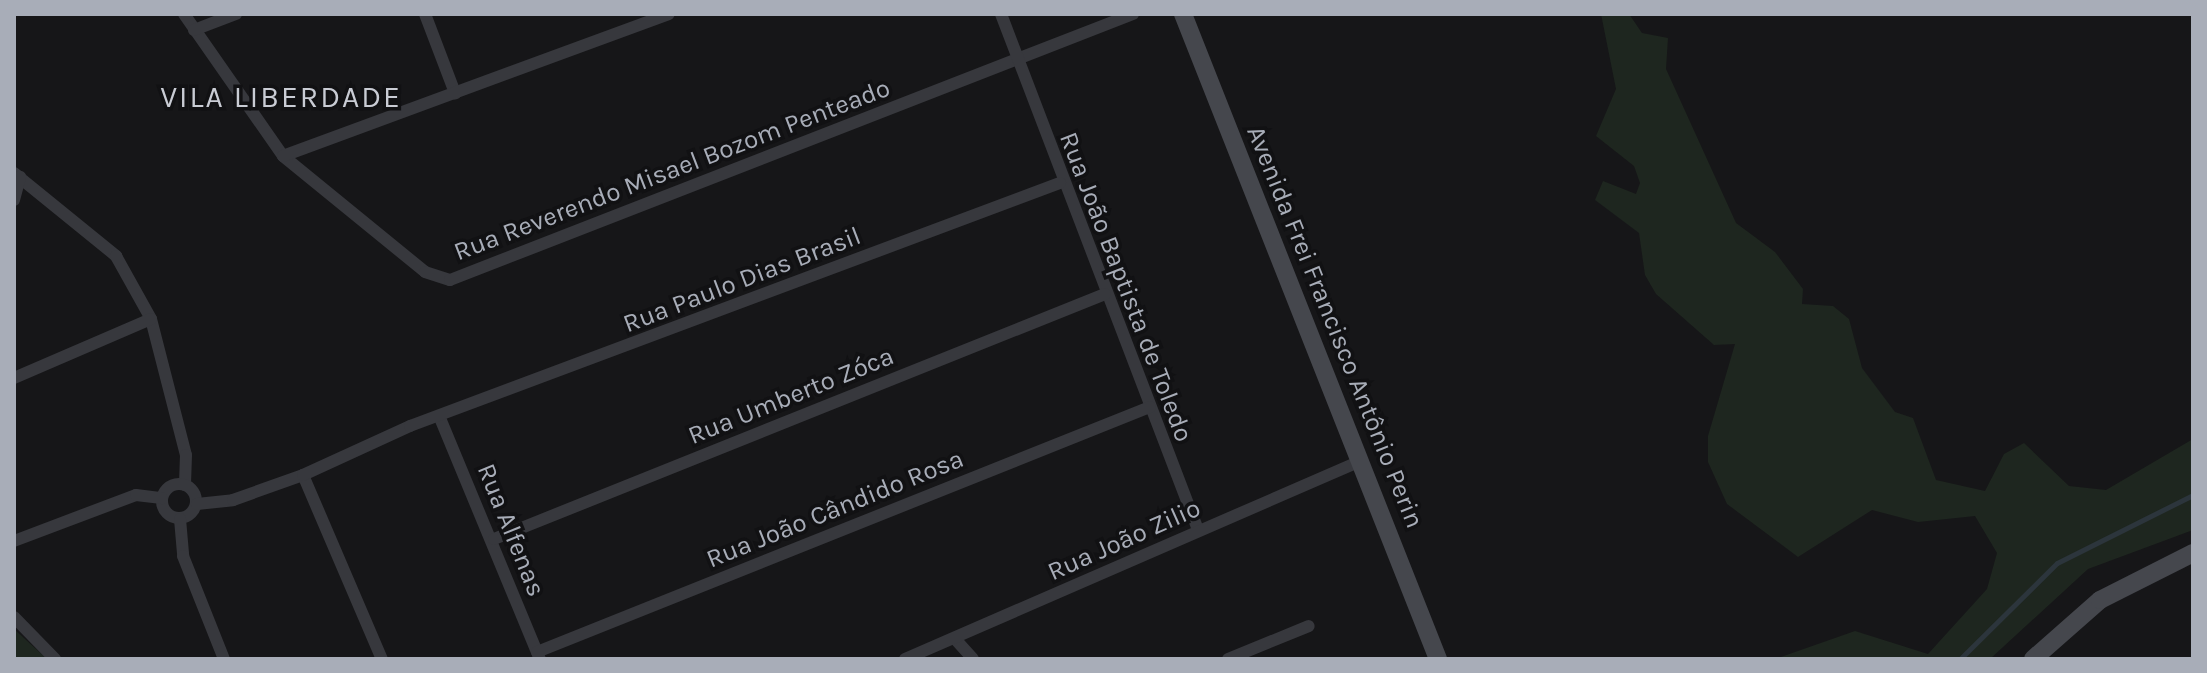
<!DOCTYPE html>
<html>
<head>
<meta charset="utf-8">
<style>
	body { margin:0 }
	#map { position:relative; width:2207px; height:673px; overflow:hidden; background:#161618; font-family:Karla,sans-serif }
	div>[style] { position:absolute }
	.green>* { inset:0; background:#1e261f }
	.stream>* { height:5px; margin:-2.5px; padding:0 2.5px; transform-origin:2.5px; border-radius:2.5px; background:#2c353c }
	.street>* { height:12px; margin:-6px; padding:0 6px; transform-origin:6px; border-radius:6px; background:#37383d }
	.street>.ring { margin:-6px; padding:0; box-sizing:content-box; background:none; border:12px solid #37383d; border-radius:50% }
	.secondary>* { height:18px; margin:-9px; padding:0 9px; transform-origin:9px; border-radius:9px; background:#45474d }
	span { translate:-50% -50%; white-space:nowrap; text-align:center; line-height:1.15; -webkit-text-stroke:7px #111113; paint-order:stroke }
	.street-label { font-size:26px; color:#a8adb8 }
	.quarter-label { font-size:30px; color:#c9ccd4; letter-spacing:2px }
	.frame { position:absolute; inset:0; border:16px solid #a8adb8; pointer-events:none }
</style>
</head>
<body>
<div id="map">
	<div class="green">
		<i style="clip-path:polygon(1601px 14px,1629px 14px,1642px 33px,1668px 38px,1666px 69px,1736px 223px,1775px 252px,1803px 289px,1802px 304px,1833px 306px,1849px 319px,1862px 368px,1895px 412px,1913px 418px,1936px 480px,1985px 491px,2004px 454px,2024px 443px,2069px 486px,2106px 490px,2193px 439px,2193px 530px,2088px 569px,1990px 659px,1775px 659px,1855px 631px,1928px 654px,1987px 589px,1997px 553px,1975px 516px,1918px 522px,1872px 510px,1798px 557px,1727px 504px,1708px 462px,1708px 436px,1735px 344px,1714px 345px,1656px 294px,1645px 275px,1639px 233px,1595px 200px,1603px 181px,1636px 194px,1640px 183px,1634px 166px,1596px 136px,1616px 89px)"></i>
		<i style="clip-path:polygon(14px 629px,47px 659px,14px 659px)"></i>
	</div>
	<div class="stream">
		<i style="left:1960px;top:659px;width:136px;rotate:-44.7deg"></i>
		<i style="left:2057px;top:563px;width:152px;rotate:-26.6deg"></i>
	</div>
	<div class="street">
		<i style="left:184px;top:14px;width:173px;rotate:55.1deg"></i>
		<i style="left:283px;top:156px;width:183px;rotate:39.2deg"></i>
		<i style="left:425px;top:272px;width:26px;rotate:18deg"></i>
		<i style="left:450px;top:280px;width:733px;rotate:-21.28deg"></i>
		<i style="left:425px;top:14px;width:85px;rotate:69.2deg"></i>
		<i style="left:1001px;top:14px;width:552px;rotate:69.1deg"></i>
		<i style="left:194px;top:30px;width:45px;rotate:-20.9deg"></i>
		<i style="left:283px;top:156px;width:411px;rotate:-20.2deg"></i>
		<i style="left:14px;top:173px;width:132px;rotate:39.1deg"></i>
		<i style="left:116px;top:256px;width:72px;rotate:60.9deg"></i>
		<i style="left:151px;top:319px;width:140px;rotate:75.6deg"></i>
		<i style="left:186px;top:455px;width:30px;rotate:92deg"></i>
		<i style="left:14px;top:200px;width:24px;rotate:-75deg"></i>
		<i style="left:14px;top:378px;width:149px;rotate:-23.3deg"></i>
		<i style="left:440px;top:418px;width:261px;rotate:67.5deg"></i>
		<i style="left:303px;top:475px;width:200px;rotate:66.8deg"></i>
		<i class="ring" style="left:162px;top:484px;width:22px;height:22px"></i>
		<i style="left:197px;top:504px;width:36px;rotate:-6deg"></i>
		<i style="left:233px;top:500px;width:74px;rotate:-19.7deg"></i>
		<i style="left:303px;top:475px;width:118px;rotate:-24.6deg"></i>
		<i style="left:410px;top:426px;width:694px;rotate:-20.5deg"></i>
		<i style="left:180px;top:519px;width:37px;rotate:85deg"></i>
		<i style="left:183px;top:556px;width:111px;rotate:68.3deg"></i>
		<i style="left:494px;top:539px;width:658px;rotate:-21.85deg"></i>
		<i style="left:14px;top:541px;width:130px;rotate:-20.7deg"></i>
		<i style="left:136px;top:495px;width:26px;rotate:7deg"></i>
		<i style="left:14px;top:617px;width:59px;rotate:45.7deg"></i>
		<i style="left:956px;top:640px;width:25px;rotate:48deg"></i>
		<i style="left:537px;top:652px;width:660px;rotate:-21.79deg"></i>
		<i style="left:905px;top:659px;width:496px;rotate:-23.5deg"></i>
		<i style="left:1228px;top:659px;width:87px;rotate:-22.2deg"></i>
	</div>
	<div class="secondary">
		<i style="left:1183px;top:14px;width:694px;rotate:68.43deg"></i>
		<i style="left:2033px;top:659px;width:89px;rotate:-41.4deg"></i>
		<i style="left:2100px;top:600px;width:104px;rotate:-26.8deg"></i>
	</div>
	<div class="street-label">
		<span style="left:672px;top:170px;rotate:-21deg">Rua Reverendo Misael Bozom Penteado</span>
		<span style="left:742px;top:280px;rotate:-21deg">Rua Paulo Dias Brasil</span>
		<span style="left:1126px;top:287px;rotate:69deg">Rua João Baptista de Toledo</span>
		<span style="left:1335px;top:327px;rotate:68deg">Avenida Frei Francisco Antônio Perin</span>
		<span style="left:791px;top:396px;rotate:-22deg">Rua Umberto Zóca</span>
		<span style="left:835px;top:509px;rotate:-22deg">Rua João Cândido Rosa</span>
		<span style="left:511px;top:530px;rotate:68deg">Rua Alfenas</span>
		<span style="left:1124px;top:540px;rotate:-24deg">Rua João Zilio</span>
	</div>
	<div class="quarter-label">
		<span style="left:281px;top:97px">VILA LIBERDADE</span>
	</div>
	<div class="frame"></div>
</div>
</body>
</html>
